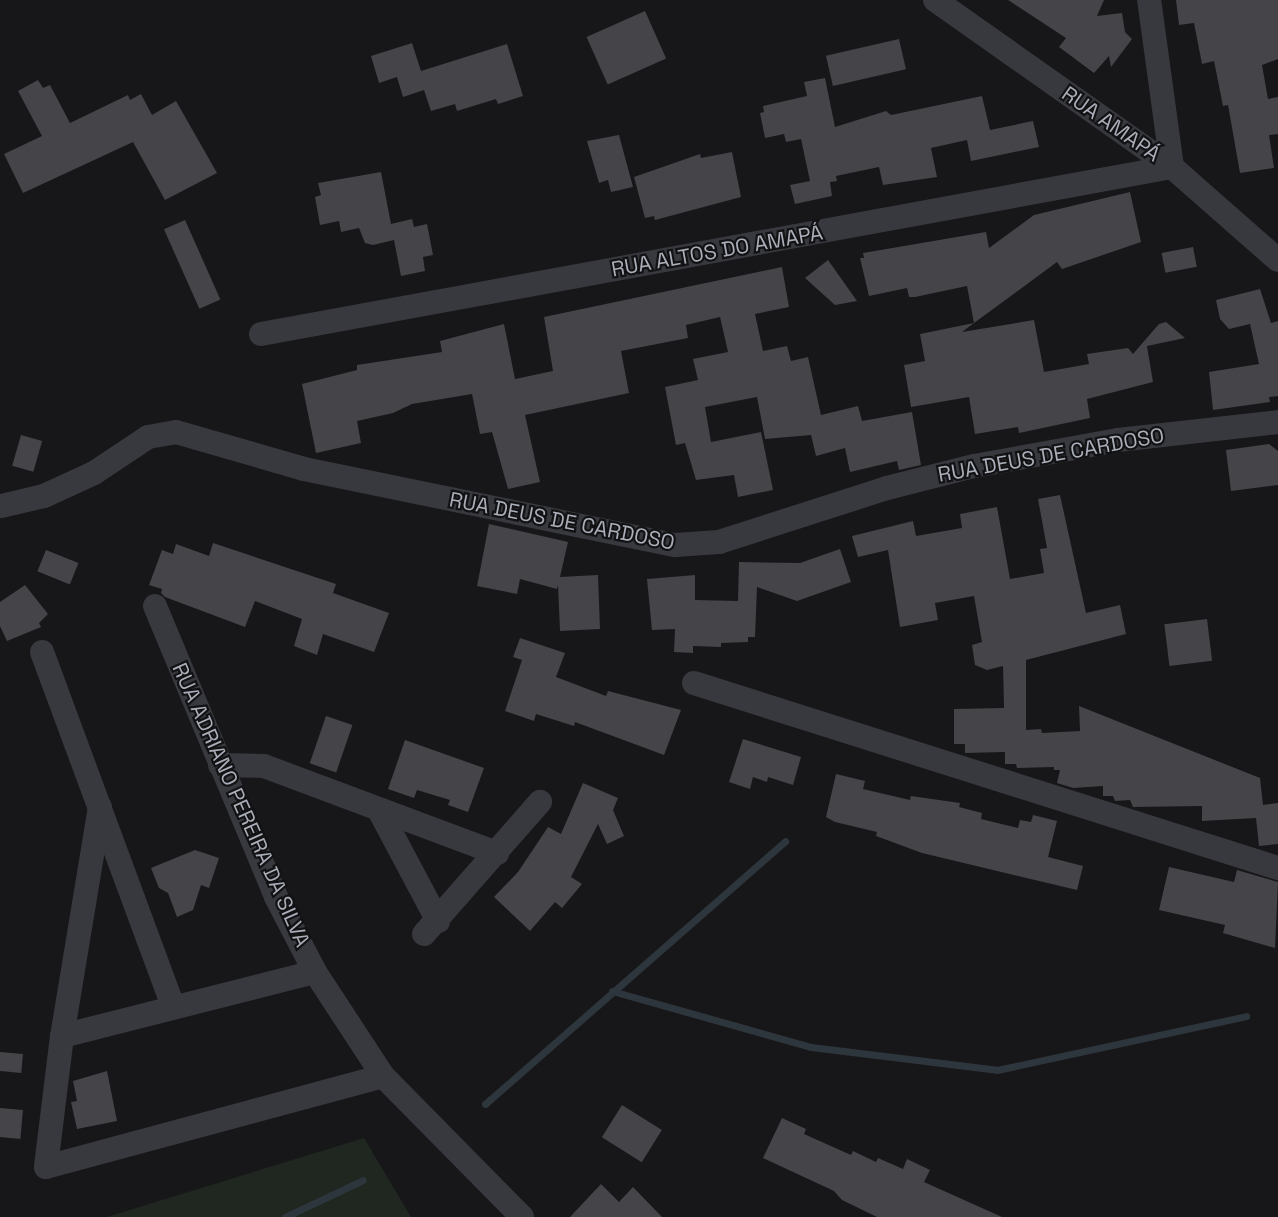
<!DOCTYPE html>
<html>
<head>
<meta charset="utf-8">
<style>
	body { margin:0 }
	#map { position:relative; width:1278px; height:1217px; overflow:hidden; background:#171719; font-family:"Space Grotesk",sans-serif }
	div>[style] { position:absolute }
	.green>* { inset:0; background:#1f2720 }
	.stream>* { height:7px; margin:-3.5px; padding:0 3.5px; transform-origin:3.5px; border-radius:3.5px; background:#2e363d }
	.building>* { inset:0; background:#444449; transform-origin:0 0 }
	.street>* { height:24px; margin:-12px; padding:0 12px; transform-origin:12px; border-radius:12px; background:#38393e }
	span { translate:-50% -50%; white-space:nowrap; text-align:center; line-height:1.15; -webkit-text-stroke:4.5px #121214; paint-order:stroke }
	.street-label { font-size:21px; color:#aaaeb8 }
</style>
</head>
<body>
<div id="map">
	<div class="green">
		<i style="clip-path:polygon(364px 1138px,411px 1217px,107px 1217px)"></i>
	</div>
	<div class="stream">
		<i style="left:612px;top:991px;width:207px;rotate:15.7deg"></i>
		<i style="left:811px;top:1047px;width:187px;rotate:7deg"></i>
		<i style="left:997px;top:1070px;width:255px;rotate:-12.2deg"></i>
		<i style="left:485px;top:1104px;width:399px;rotate:-41.2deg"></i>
		<i style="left:285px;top:1217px;width:86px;rotate:-25.4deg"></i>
	</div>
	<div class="building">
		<i style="clip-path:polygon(1008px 0,1104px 0,1097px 16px,1122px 13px,1125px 32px,1132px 39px,1111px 67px,1109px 56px,1094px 73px,1059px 47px,1066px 38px)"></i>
		<i style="clip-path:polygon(1176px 0,1278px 0,1278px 59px,1262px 65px,1268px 99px,1278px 97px,1278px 134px,1269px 135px,1274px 168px,1240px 173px,1228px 105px,1223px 106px,1214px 61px,1202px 64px,1194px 23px,1179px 25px)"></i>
		<i style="left:645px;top:11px;width:52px;height:64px;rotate:66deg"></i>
		<i style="left:899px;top:39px;width:31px;height:75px;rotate:77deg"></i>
		<i style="clip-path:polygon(412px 43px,421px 71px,507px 44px,523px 96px,498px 104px,496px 99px,457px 111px,455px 104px,431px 111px,424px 90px,403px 97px,397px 77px,379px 83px,371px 56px)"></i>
		<i style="clip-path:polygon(825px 78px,835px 127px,886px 111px,891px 115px,982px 96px,990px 130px,1033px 121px,1039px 147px,971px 161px,967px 140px,931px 148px,937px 177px,883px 185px,879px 167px,836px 176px,837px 181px,830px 182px,832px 196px,795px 204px,790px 185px,810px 181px,801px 139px,786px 142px,784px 134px,765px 138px,760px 113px,764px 112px,763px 106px,807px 96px,804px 82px)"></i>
		<i style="clip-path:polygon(38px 80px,43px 88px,50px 85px,70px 123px,128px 95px,130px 100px,141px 94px,152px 115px,176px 101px,217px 173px,165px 200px,133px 142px,23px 193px,4px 154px,42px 136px,18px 91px)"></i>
		<i style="clip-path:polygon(619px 135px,633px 187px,611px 192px,608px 180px,599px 183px,587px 141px)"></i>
		<i style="clip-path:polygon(732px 152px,741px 197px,655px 220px,654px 216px,645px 218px,634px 177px,700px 154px,701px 158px)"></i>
		<i style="clip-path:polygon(381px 172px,391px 224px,412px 219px,414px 227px,427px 224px,433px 255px,423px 257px,425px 271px,401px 276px,394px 240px,373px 245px,365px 243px,359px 228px,341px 232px,339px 221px,320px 225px,315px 197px,321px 195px,318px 183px)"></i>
		<i style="clip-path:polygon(1130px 192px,1141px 242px,1062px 269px,1057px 262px,974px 323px,967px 286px,915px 297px,909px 297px,907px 288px,869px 296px,860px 258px,864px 258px,863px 253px,986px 232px,989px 248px,1034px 215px)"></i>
		<i style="left:185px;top:220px;width:87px;height:23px;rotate:66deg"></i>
		<i style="left:1193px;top:247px;width:20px;height:32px;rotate:79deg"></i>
		<i style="clip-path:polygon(828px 260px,857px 301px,835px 305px,805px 278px)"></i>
		<i style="clip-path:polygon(782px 267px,789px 307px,755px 314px,763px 351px,787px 346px,791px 361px,808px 357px,821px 415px,858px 406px,862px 421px,912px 412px,921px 465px,899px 470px,897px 461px,850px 472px,845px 448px,816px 456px,811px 435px,765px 439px,757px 397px,705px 407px,711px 442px,761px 432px,773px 490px,738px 497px,734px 475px,696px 480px,685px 443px,676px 445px,665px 387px,698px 380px,693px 359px,728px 352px,720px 317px,686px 325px,688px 338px,621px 351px,629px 393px,525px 415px,540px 482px,508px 489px,492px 432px,480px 434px,472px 394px,412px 404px,393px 413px,357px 421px,361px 443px,316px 453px,302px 384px,357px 370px,357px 365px,442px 352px,440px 341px,504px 324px,515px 379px,553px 371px,544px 317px)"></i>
		<i style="clip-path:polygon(1260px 289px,1271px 323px,1278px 321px,1278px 396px,1269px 397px,1270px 402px,1213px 410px,1209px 372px,1259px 364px,1250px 324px,1229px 329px,1220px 319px,1216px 300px)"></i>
		<i style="clip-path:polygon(1034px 320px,1044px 372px,1089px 364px,1087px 354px,1128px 348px,1133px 354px,1159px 324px,1166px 322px,1185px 338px,1147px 346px,1153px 382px,1087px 399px,1090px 418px,1019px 433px,1018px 427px,975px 434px,969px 397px,911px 407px,904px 365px,925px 361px,920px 334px,974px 323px,962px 332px)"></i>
		<i style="left:21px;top:435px;width:22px;height:32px;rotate:16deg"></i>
		<i style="clip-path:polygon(1269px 444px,1278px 451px,1278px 485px,1231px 491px,1226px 450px)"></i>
		<i style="clip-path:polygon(1060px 495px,1086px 613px,1120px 605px,1126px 634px,1026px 660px,1026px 730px,1041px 729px,1042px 733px,1080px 731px,1079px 706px,1260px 778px,1263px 805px,1278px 803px,1278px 844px,1259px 846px,1256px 818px,1202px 821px,1202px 806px,1133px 807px,1130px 800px,1115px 801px,1113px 796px,1103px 796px,1103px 786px,1073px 788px,1057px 783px,1060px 770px,1054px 770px,1054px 767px,1017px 768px,1016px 764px,1005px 764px,1005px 752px,965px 753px,965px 744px,954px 744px,954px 709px,1004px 708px,1003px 666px,987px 670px,975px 665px,972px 645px,982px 642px,974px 596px,935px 603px,938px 620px,900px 627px,888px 550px,858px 557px,852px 536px,913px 521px,916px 536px,962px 528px,960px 514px,997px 507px,1010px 579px,1044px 573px,1040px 549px,1047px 548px,1038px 499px)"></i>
		<i style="clip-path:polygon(489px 524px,568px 542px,560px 577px,598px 575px,600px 629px,560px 631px,558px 585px,557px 589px,520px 579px,517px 594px,477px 586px)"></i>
		<i style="clip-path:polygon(213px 543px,336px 584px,333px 593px,389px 613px,374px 652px,323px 634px,317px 655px,294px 646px,302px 619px,255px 601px,245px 627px,165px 597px,161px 593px,162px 589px,149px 585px,162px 550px,173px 554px,176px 544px,209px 556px)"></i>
		<i style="clip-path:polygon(840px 549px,851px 582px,797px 601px,757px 587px,755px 637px,748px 637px,748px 642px,721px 643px,721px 647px,693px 646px,693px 653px,674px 652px,675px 629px,652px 630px,647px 579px,695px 575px,695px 600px,738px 601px,739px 562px,800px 563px)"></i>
		<i style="left:46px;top:550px;width:35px;height:23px;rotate:22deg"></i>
		<i style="clip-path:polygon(25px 585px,48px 614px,39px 623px,41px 627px,7px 641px,0 626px,0 602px)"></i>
		<i style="left:1207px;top:619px;width:42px;height:43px;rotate:83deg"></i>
		<i style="clip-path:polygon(520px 638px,565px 653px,556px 677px,606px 696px,608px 691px,681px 710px,664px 755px,575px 722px,574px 726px,536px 714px,534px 721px,505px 711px,522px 660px,513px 657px)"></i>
		<i style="left:326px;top:716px;width:28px;height:50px;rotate:19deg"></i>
		<i style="clip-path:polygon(743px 739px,801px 757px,793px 785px,768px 777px,767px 782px,753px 777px,750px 789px,729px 782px)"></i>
		<i style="clip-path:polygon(405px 740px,484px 768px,468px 812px,448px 805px,450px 800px,417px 790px,414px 798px,388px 789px)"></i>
		<i style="clip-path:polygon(836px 774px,865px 781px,863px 789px,910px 800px,911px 796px,960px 803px,959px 807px,982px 813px,981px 819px,1018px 828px,1020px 820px,1031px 822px,1033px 815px,1057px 821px,1048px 857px,1083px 866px,1077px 890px,922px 853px,876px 836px,877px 832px,835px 822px,826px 817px)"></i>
		<i style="clip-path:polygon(583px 783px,618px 798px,613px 810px,624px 836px,607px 844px,598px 824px,571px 877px,582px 884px,562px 908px,555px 902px,530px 931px,494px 897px,518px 872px,548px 827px,561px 834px)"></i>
		<i style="clip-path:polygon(195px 850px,219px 858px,209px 888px,201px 885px,193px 910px,177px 917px,168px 893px,159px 888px,151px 868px)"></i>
		<i style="clip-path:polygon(1169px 867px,1234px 882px,1237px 870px,1278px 882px,1275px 948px,1223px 933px,1225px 925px,1159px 910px)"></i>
		<i style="left:0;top:1052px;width:23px;height:19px;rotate:5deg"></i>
		<i style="clip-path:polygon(107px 1071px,117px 1121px,77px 1129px,71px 1102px,77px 1101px,73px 1081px)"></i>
		<i style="left:622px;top:1105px;width:47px;height:38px;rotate:32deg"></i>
		<i style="left:0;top:1108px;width:23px;height:29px;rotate:5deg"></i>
		<i style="clip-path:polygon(782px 1118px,806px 1129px,804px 1134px,851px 1155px,853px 1151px,876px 1162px,878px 1158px,903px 1169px,907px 1159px,930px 1170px,924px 1182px,1002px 1217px,877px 1217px,842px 1200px,834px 1191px,763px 1158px)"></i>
		<i style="clip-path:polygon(601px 1184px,619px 1202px,633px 1187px,662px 1217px,570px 1217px)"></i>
	</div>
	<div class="street">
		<i style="left:935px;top:0;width:290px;rotate:35.2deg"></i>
		<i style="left:1172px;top:167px;width:141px;rotate:41.3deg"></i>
		<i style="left:261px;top:334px;width:926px;rotate:-10.39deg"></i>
		<i style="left:1172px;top:167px;width:169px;rotate:-97.8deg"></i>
		<i style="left:1px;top:506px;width:44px;rotate:-13.1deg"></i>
		<i style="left:44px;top:496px;width:55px;rotate:-24.7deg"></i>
		<i style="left:94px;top:473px;width:65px;rotate:-33.7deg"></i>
		<i style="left:148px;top:437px;width:28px;rotate:-10deg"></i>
		<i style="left:176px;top:432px;width:133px;rotate:16.1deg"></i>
		<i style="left:304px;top:469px;width:379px;rotate:11.6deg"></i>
		<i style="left:675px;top:545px;width:44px;rotate:-3.9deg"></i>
		<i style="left:719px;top:542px;width:176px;rotate:-17.8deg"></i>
		<i style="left:887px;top:488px;width:90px;rotate:-14.2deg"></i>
		<i style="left:974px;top:466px;width:146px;rotate:-10.2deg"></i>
		<i style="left:1118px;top:440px;width:161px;rotate:-6.4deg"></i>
		<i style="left:155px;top:606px;width:315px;rotate:67.4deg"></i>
		<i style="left:276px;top:897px;width:85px;rotate:62.5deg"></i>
		<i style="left:315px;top:972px;width:124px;rotate:56.8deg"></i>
		<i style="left:383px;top:1076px;width:198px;rotate:45.4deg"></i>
		<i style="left:42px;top:652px;width:377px;rotate:69.7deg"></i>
		<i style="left:694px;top:683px;width:613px;rotate:17.58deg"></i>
		<i style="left:220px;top:765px;width:44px;rotate:1.3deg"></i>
		<i style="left:264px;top:766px;width:249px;rotate:20.5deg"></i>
		<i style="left:100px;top:807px;width:232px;rotate:99.4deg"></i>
		<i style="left:62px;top:1036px;width:132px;rotate:97deg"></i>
		<i style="left:46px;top:1167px;width:349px;rotate:-15.1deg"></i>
		<i style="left:379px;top:810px;width:126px;rotate:62deg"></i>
		<i style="left:424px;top:934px;width:176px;rotate:-48.7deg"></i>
		<i style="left:62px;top:1036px;width:261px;rotate:-14.2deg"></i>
	</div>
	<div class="street-label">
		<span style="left:1111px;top:124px;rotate:35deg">RUA AMAPÁ</span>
		<span style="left:717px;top:251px;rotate:-10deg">RUA ALTOS DO AMAPÁ</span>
		<span style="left:1051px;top:455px;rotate:-10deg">RUA DEUS DE CARDOSO</span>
		<span style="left:562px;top:521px;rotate:11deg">RUA DEUS DE CARDOSO</span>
		<span style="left:241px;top:805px;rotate:66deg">RUA ADRIANO PEREIRA DA SILVA</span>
	</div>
</div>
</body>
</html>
